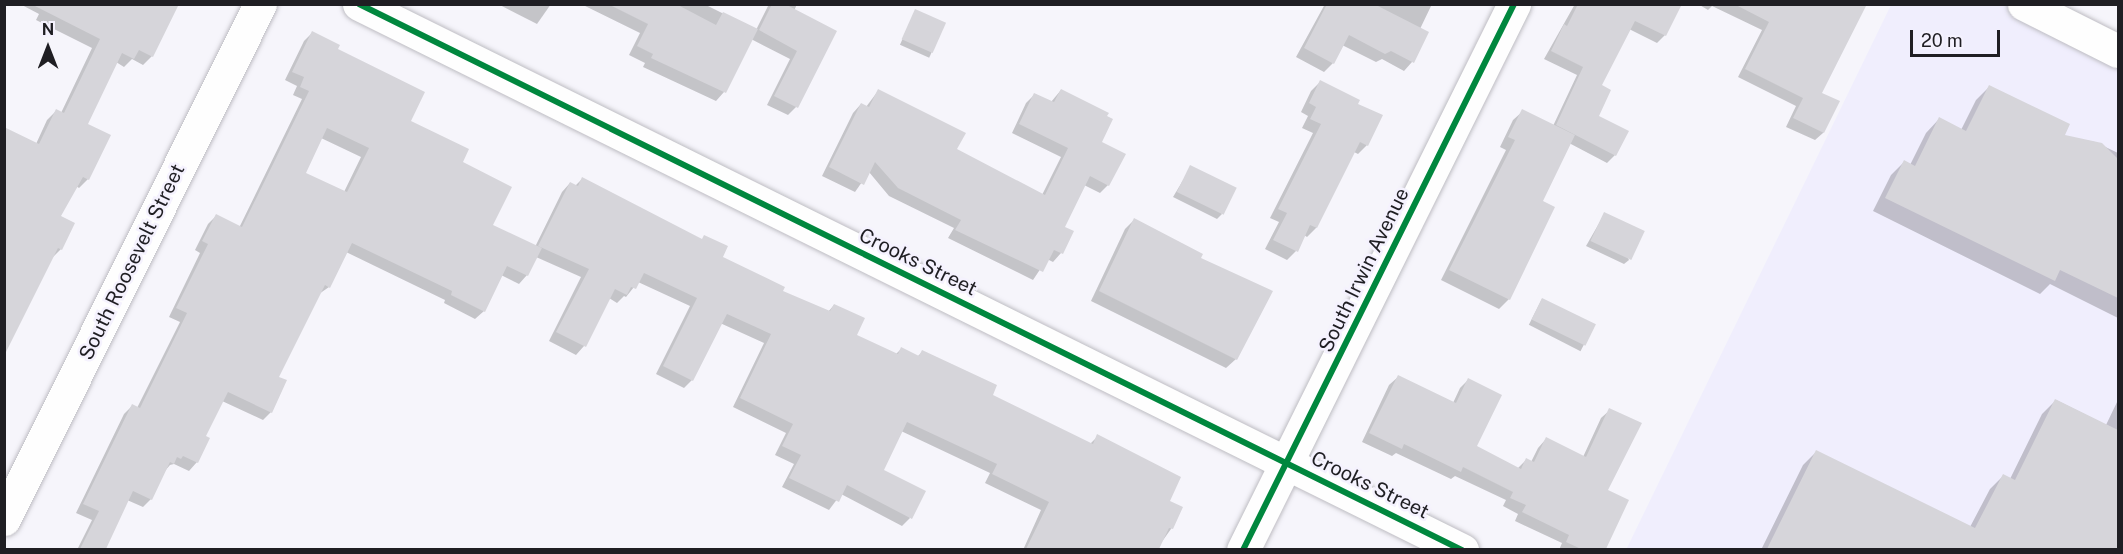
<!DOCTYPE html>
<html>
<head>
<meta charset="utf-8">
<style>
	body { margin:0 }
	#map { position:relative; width:2123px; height:554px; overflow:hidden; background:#f6f5fb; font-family:"Public Sans",sans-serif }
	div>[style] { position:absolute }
	.built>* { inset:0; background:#f0eefd }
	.shadow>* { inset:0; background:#0003; transform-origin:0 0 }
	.building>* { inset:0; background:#d6d5da; transform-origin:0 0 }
	.roads { filter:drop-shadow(0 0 2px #bebdc3) drop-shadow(0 0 2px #bebdc3) }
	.minor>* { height:33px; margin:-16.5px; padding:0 16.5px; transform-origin:16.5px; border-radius:16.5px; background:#fefefe }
	.cycleway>* { height:6px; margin:-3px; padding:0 3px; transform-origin:3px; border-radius:3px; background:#00873e }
	span { translate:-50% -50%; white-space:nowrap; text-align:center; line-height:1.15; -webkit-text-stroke:5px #f5f2fe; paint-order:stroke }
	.street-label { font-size:20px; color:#1f1e23 }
	.frame { position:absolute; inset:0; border:6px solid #1f1e23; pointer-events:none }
	.north { position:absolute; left:18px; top:18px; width:60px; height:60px; -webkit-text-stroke:4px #f5f2fe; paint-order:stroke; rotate:0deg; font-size:16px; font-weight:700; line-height:24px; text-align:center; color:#1f1e23 }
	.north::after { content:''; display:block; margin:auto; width:21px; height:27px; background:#1f1e23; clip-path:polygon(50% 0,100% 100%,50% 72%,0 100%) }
	.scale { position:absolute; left:1910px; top:30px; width:90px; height:27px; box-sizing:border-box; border:3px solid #1f1e23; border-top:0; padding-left:8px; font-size:18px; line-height:21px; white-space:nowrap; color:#1f1e23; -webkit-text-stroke:4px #f5f2fe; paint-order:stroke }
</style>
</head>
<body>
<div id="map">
	<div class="built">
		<i style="clip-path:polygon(1891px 5px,2024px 5px,2118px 51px,2118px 549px,1626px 550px)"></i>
	</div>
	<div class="shadow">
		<i style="clip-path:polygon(20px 4px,178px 4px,152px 56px,143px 65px,132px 59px,124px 67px,116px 62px,86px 125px,88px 179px,79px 188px,76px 186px,59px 217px,73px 224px,61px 249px,52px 258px,36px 144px,47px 120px,56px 111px,61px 113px,92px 48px,36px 20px,39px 14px)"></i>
		<i style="clip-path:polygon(498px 4px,551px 4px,537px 24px)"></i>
		<i style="clip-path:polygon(581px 4px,704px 4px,756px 30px,769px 4px,797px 4px,794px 11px,835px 32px,796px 107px,788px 115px,767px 105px,790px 59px,751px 39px,724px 92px,716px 101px,643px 67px,645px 63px,629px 55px,640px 33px)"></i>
		<i style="clip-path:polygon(1325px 4px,1432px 4px,1420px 29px,1412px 62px,1404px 71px,1382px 59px,1376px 62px,1342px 45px,1333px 63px,1324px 72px,1296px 57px)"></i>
		<i style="clip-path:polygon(1575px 4px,1680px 4px,1665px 35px,1657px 43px,1629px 29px,1600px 86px,1597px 117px,1615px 155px,1607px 163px,1569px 143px,1541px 201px,1509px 299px,1499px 309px,1441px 280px,1506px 150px,1500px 147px,1513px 120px,1523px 111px,1553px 126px,1577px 75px,1544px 59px)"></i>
		<i style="clip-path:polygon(1698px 4px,1865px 4px,1820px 93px,1838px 102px,1823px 133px,1815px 140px,1786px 127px,1796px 106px,1738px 77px,1762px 30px,1712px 6px,1708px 10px)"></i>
		<i style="left:915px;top:11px;width:32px;height:37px;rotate:24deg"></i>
		<i style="clip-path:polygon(evenodd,312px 33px,336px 50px,409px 122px,461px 162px,491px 226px,535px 247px,562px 192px,570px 183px,575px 186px,582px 179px,781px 291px,828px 312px,834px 305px,855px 336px,895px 355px,901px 349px,917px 357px,922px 352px,991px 395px,1090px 444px,1098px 436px,1168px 501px,1181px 507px,1171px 529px,1156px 550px,1023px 550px,1041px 510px,985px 483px,990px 473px,901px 431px,882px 471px,910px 518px,902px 526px,841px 494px,829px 510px,782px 487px,794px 464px,775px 455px,786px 433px,733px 407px,764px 343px,720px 323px,692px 380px,684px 388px,656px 374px,690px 306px,638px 282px,626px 297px,624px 296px,617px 303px,609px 298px,584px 346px,576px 355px,549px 341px,581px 277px,536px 257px,527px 275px,519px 284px,501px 275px,484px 311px,475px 319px,444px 303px,445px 300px,346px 252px,329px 287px,319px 294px,277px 377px,271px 412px,263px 420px,222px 401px,204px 437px,197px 462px,189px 471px,174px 464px,170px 465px,164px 472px,151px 499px,143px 507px,127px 500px,104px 550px,77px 550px,92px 520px,76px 513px,124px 414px,132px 406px,137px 408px,180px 322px,169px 317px,200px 253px,195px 250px,208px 224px,216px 216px,239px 228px,302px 99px,293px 95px,297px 86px,285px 80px,304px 41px,312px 33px,321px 138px,361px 157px,344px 192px,304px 173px,321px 138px)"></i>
		<i style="clip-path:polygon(1320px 82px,1356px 105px,1367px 145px,1358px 154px,1354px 152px,1316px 228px,1307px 237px,1304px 235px,1296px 251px,1287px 260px,1265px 249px,1279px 222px,1270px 218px,1313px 133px,1302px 128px,1308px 116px,1301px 112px,1311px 91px)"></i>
		<i style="clip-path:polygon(1990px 86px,2063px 136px,2095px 142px,2118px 153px,2118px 318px,2050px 284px,2040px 294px,1873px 211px,1891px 175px,1904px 162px,1910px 165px,1926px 133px,1939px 119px,1961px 130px,1976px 100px)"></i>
		<i style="clip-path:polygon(1061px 90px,1100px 143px,1108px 185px,1100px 193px,1084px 185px,1063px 228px,1072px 232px,1061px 253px,1053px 262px,1047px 259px,1033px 280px,948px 238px,954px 228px,889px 196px,869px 172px,855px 192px,822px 176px,853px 113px,861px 104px,866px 107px,878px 91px,955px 150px,1042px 195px,1061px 157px,1012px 133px,1026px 103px,1035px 94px,1051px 102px)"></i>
		<i style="clip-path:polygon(1191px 167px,1222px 214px,1217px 219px,1173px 197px)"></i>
		<i style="clip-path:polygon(1605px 213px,1629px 260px,1624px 264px,1586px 246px)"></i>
		<i style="clip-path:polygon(1134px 220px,1199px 259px,1236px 359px,1226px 368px,1091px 301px,1125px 229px)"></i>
		<i style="left:1542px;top:299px;width:58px;height:29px;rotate:27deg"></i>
		<i style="clip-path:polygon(1398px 377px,1453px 403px,1460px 388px,1468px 380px,1475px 447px,1517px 469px,1526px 460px,1531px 462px,1538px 448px,1546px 439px,1583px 457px,1601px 418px,1610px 410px,1606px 491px,1627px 501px,1604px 550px,1559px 550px,1562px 543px,1515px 521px,1518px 514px,1503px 506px,1506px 500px,1455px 476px,1451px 479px,1396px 453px,1392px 456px,1362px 442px,1389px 385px)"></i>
		<i style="clip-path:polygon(2056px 400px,2106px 425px,2118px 400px,2118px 550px,1761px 550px,1803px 465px,1816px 452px,1970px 527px,1990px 489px,2003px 476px,2010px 479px,2042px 414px)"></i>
	</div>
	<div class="building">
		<i style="clip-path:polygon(31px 4px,179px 4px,153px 57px,139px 50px,134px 59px,122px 53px,88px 124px,111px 135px,89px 180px,83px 177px,61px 216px,75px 223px,62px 250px,58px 248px,4px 356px,4px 127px,39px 144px,56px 109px,64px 113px,100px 39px)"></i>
		<i style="clip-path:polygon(608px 4px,676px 4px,716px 25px,723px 12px,758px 29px,726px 93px,651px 58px,653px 54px,637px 46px,648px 24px)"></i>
		<i style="clip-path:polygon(772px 4px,785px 4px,837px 31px,798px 108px,774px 96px,797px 51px,759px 30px)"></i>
		<i style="clip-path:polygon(1327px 4px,1374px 4px,1429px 32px,1414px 63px,1391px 51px,1385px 54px,1349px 35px,1334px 64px,1304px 48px)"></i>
		<i style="clip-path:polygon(1578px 4px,1682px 4px,1666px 36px,1635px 21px,1602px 85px,1611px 90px,1599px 116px,1629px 131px,1616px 156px,1556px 125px,1583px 67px,1551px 51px,1564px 24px,1567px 26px)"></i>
		<i style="clip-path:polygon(1734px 4px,1867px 4px,1822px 93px,1840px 101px,1824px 133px,1793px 118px,1803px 98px,1745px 69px,1769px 22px)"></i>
		<i style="left:915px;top:9px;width:34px;height:33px;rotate:24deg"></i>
		<i style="clip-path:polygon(evenodd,312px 31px,340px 45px,338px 49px,425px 92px,411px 121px,469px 149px,463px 162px,512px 187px,493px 225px,542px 248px,528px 276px,507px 266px,485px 312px,451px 295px,452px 291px,352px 243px,330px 288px,325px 285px,279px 377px,287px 380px,272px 413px,228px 392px,206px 436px,210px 438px,198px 463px,183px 456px,181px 459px,177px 457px,174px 464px,170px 462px,152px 500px,133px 491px,106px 549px,80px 549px,99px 511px,83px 504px,132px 404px,140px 408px,187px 313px,176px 308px,208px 244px,202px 241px,216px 214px,242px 227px,309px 91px,300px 87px,304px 77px,292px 72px,312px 31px,327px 128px,369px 148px,347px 192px,306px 173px,327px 128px)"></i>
		<i style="clip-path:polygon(1320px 80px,1360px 100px,1358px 104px,1383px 115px,1368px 146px,1360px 142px,1317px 228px,1310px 225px,1298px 252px,1273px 240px,1287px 213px,1278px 209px,1321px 124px,1310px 119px,1316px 107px,1309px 103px)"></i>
		<i style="clip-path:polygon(1989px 85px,2070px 124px,2065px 135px,2102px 143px,2118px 159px,2118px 298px,2060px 270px,2055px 281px,1885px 198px,1904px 160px,1915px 166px,1939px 117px,1966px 131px)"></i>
		<i style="clip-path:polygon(878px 89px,966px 133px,957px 149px,1045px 195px,1068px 148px,1019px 124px,1034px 93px,1054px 102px,1061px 89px,1109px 113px,1107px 116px,1113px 119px,1102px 142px,1126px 154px,1109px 186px,1090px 176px,1065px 227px,1074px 231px,1063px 254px,1054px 250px,1043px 272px,955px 230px,961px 220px,898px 188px,875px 162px,864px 185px,829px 167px,861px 103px,869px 107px)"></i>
		<i style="clip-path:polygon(1522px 109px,1575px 135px,1543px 201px,1555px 207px,1510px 300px,1449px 270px,1515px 140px,1508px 137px)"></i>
		<i style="left:1190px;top:165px;width:52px;height:30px;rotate:26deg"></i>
		<i style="clip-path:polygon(582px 177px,702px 239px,704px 235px,728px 246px,723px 257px,785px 287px,783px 291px,830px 311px,834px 304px,865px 318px,857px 335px,898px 354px,901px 347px,919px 356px,922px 350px,997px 385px,993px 395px,1093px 444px,1097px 434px,1181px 477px,1170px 501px,1183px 507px,1173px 529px,1169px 528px,1159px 549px,1026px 549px,1049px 502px,992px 474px,997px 464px,907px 422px,884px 470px,926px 491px,912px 519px,847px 485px,839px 502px,789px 478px,801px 455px,782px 446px,793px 424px,740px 398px,771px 334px,727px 314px,693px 381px,663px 366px,697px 298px,644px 273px,636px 289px,631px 287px,627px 295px,615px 289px,586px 347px,556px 332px,589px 269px,538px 246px,570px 182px,578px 186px)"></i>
		<i style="left:1604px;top:212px;width:45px;height:32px;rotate:25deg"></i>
		<i style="clip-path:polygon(1134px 218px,1203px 254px,1201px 258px,1273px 291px,1237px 360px,1099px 291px)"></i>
		<i style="left:1542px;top:298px;width:60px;height:24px;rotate:26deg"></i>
		<i style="clip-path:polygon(1398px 375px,1456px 403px,1468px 378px,1502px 395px,1477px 446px,1521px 469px,1526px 458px,1534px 462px,1546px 437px,1586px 457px,1609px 408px,1642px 423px,1608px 490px,1629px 500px,1606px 549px,1581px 549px,1566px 542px,1569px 535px,1522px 512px,1526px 505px,1510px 498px,1513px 492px,1463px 467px,1461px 472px,1404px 444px,1402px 449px,1369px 433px)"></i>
		<i style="clip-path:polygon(2055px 399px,2118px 430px,2118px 549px,1767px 549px,1816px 450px,1975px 528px,2003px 474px,2015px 480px)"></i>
	</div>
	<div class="roads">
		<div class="minor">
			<i style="left:359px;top:4px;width:1231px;rotate:26.34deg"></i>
			<i style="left:2024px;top:4px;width:105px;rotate:26.6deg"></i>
			<i style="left:4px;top:519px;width:575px;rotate:-63.57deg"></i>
			<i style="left:1243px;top:550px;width:610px;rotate:-63.6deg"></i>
		</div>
	</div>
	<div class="cycleway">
		<i style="left:359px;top:4px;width:1231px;rotate:26.34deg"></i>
		<i style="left:1243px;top:550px;width:610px;rotate:-63.6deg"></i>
	</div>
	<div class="street-label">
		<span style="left:132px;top:262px;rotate:-64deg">South Roosevelt Street</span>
		<span style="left:918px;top:262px;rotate:26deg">Crooks Street</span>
		<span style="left:1364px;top:270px;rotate:-64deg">South Irwin Avenue</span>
		<span style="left:1370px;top:485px;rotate:26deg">Crooks Street</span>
	</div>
	<div class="frame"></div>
	<div class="north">N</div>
	<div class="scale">20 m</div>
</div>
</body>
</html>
